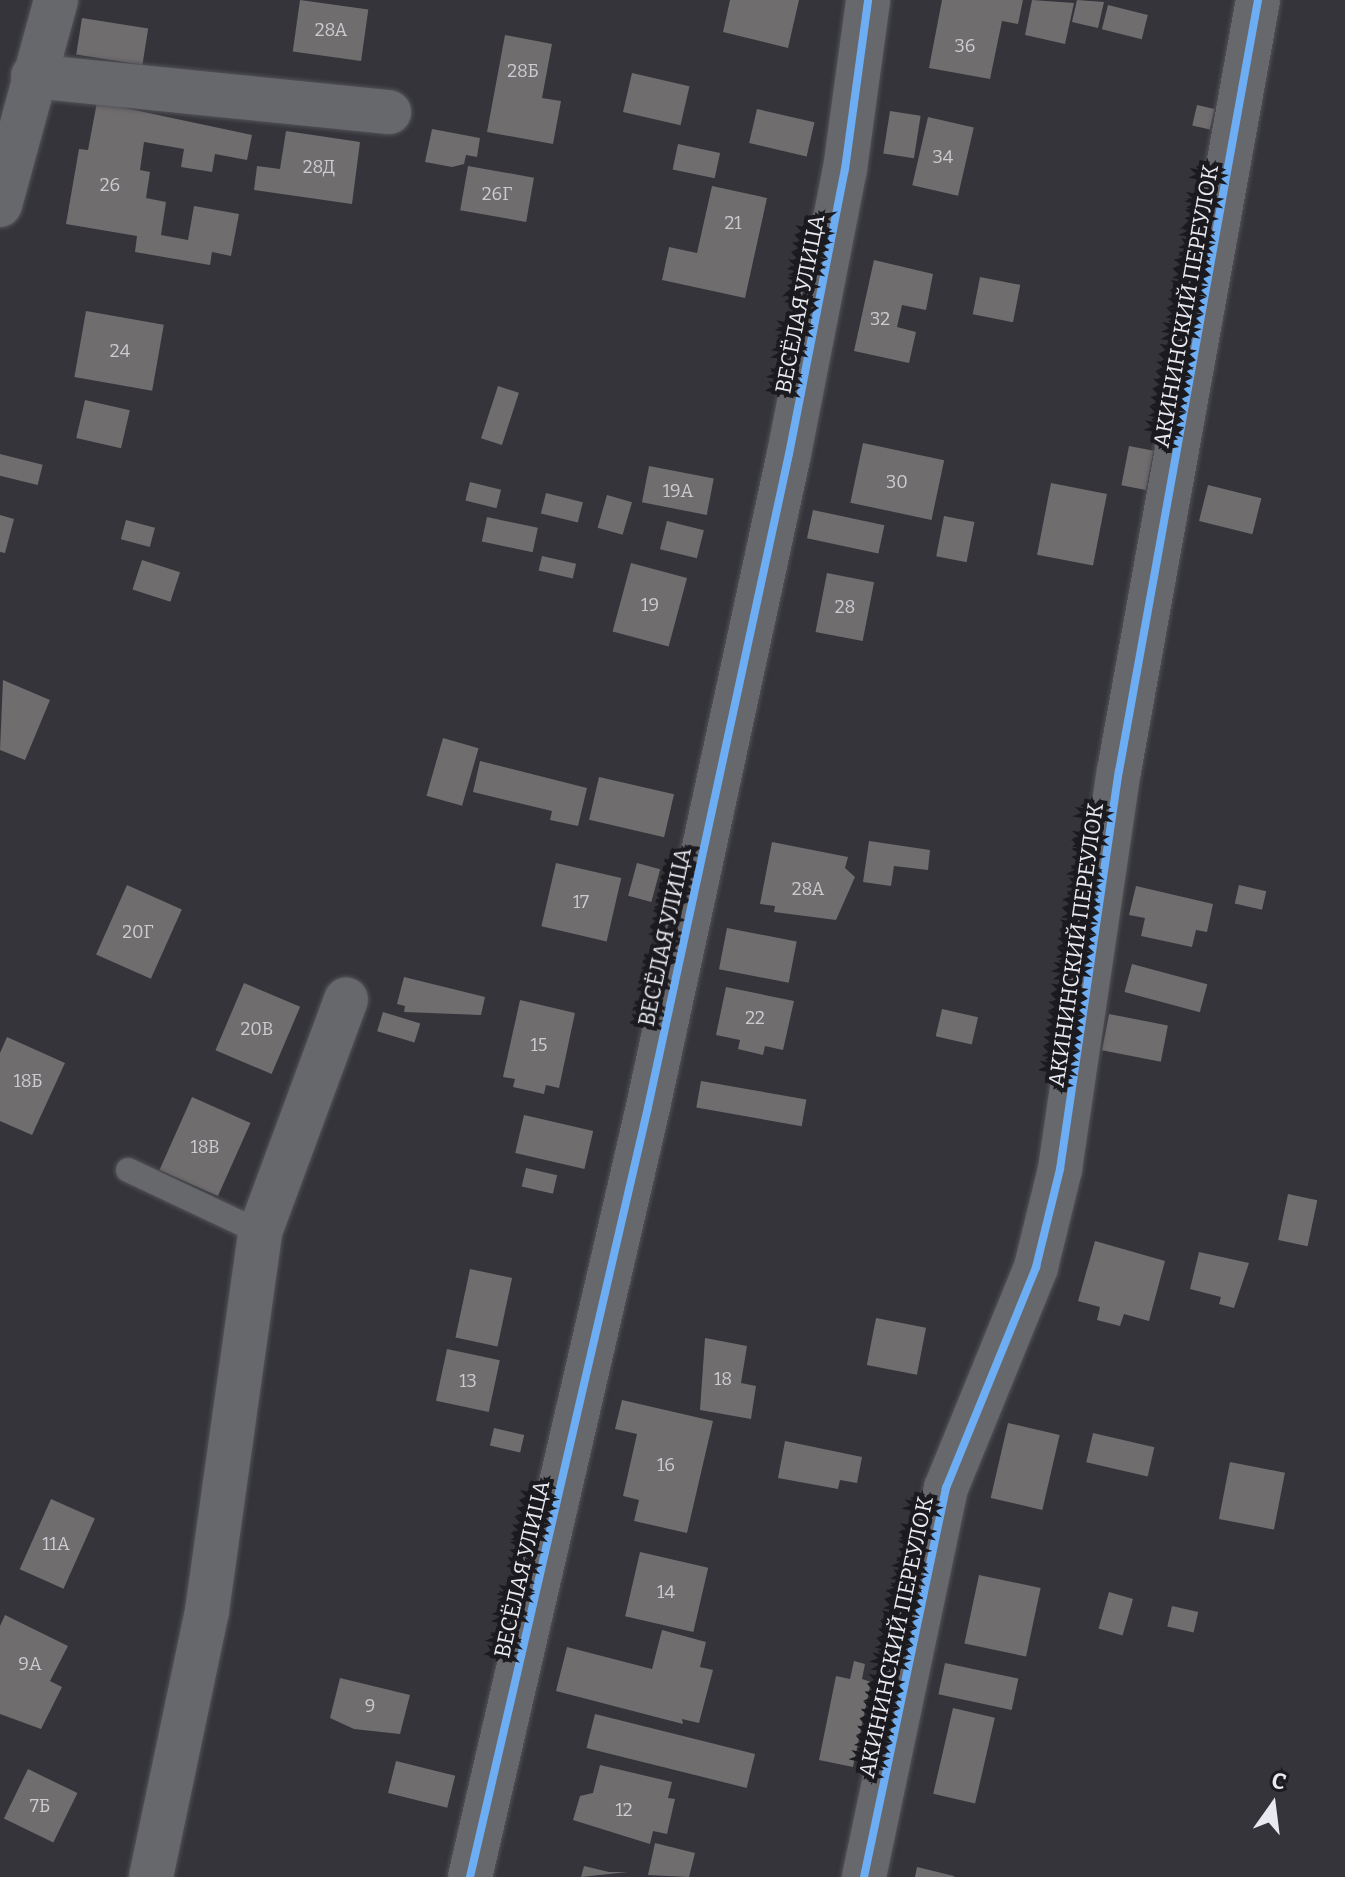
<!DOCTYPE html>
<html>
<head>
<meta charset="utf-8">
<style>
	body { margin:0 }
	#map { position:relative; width:1345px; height:1877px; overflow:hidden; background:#34343a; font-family:Bitter,serif }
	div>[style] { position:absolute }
	.building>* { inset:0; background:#706d6f; transform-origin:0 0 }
	.roads { filter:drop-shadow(0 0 2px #525257) drop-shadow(0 0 2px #525257) }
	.lane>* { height:24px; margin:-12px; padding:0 12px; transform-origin:12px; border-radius:12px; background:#67686c }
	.street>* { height:44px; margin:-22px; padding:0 22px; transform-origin:22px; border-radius:22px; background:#67686c }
	.cycleway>* { height:8px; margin:-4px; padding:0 4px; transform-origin:4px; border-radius:4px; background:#6dadf4 }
	span { translate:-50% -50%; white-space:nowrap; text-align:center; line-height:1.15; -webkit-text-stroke:8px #1a1a1f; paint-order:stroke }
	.number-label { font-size:18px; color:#cbcbd0 }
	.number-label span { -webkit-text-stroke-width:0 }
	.street-label { font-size:22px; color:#e9eaf1 }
	.north { position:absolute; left:1233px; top:1765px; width:80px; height:80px; -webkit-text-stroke:6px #1a1a1f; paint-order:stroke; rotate:14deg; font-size:22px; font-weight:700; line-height:32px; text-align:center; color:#e9eaf1 }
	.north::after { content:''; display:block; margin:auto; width:28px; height:36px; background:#e9eaf1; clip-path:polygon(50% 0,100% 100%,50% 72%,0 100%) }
</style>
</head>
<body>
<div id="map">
	<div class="building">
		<i style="left:300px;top:0;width:69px;height:52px;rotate:8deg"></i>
		<i style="clip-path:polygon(730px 0,799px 0,788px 48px,723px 32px)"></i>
		<i style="clip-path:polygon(942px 0,1023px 0,1018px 24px,1002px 21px,990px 79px,929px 68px)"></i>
		<i style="clip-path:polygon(1032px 0,1074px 3px,1065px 44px,1025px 35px)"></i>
		<i style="clip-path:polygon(1077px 0,1104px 2px,1098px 28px,1072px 22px)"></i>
		<i style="left:1108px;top:5px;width:41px;height:25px;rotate:14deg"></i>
		<i style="left:82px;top:18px;width:67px;height:37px;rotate:9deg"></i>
		<i style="clip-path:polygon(505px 35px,552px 44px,542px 98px,561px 101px,553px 144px,487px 132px)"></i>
		<i style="left:632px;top:73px;width:59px;height:40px;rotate:13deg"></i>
		<i style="clip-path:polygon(97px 102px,252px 135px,247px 160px,215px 154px,212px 172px,181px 167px,184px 149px,144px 142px,140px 170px,150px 172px,146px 198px,166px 202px,161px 235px,188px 240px,194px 206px,239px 214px,231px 256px,212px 252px,210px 265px,135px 252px,137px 236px,66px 224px,79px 149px,88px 150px)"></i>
		<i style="left:1197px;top:105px;width:18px;height:21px;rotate:13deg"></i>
		<i style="left:757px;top:109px;width:59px;height:35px;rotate:13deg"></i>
		<i style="left:890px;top:111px;width:31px;height:43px;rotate:9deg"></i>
		<i style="left:928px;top:117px;width:47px;height:70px;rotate:13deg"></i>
		<i style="clip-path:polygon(432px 129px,480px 138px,477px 157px,466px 155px,464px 164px,452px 167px,425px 162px)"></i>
		<i style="clip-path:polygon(286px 131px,360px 142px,352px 204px,254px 190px,257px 166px,280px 169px)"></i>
		<i style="left:678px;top:144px;width:43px;height:26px;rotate:12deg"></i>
		<i style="left:468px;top:166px;width:67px;height:45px;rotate:10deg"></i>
		<i style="clip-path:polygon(712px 186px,767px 198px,745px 298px,662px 280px,669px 247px,697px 253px)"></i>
		<i style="clip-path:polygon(874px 260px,933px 274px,926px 310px,902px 305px,897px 327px,916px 332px,909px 363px,854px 351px)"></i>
		<i style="left:980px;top:277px;width:41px;height:38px;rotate:11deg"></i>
		<i style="left:86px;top:311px;width:79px;height:67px;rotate:10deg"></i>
		<i style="left:498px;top:386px;width:22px;height:55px;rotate:18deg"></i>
		<i style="left:85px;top:400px;width:46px;height:39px;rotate:13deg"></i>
		<i style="left:863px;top:443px;width:83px;height:61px;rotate:12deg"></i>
		<i style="left:1129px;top:446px;width:25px;height:40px;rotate:11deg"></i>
		<i style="left:0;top:454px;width:44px;height:21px;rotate:14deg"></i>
		<i style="left:649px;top:466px;width:66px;height:37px;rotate:11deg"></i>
		<i style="left:470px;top:482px;width:32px;height:19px;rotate:14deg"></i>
		<i style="left:1051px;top:483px;width:57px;height:73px;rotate:11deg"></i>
		<i style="left:1208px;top:485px;width:55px;height:37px;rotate:14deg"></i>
		<i style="left:546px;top:493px;width:38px;height:21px;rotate:14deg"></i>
		<i style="left:607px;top:495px;width:26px;height:34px;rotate:16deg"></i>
		<i style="left:813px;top:510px;width:73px;height:29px;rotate:12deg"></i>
		<i style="clip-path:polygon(0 515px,14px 519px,5px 553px,0 552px)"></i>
		<i style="left:944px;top:516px;width:31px;height:41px;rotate:11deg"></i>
		<i style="left:487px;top:517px;width:52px;height:25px;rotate:12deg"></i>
		<i style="left:126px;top:520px;width:30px;height:20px;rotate:15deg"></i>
		<i style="left:667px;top:521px;width:38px;height:29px;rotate:14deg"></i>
		<i style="left:542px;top:556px;width:35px;height:15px;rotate:13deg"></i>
		<i style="left:142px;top:560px;width:40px;height:31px;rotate:18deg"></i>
		<i style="left:631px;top:563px;width:58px;height:71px;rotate:15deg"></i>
		<i style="left:827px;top:573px;width:48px;height:60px;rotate:11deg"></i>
		<i style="clip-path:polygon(3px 680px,50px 700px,25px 760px,0 750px)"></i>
		<i style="left:443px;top:738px;width:37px;height:60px;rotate:16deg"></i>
		<i style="clip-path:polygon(480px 761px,587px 788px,578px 826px,550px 820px,552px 811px,473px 792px)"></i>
		<i style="left:599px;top:777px;width:77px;height:44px;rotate:13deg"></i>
		<i style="clip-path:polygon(869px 841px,930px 850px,928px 870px,894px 866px,891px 886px,863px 882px)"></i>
		<i style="clip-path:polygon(772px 842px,848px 857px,845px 868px,855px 877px,836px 920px,774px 912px,775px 906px,760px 904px)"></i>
		<i style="left:556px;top:863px;width:67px;height:65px;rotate:13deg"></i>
		<i style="left:637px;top:863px;width:24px;height:34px;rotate:15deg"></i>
		<i style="left:127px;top:885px;width:60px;height:76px;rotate:24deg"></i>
		<i style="left:1239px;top:885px;width:28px;height:19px;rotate:13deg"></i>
		<i style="clip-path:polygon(1136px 886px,1213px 904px,1207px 932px,1196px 930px,1192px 947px,1141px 936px,1145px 918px,1129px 915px)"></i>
		<i style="left:727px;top:928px;width:71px;height:42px;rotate:11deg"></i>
		<i style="left:1132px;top:964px;width:78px;height:29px;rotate:15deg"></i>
		<i style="clip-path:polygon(404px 977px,485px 997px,481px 1015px,404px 1012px,405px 1006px,397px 1004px)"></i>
		<i style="left:244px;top:983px;width:61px;height:73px;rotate:23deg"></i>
		<i style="clip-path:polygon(726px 987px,794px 1001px,783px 1050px,765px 1046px,763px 1055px,738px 1049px,740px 1040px,716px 1035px)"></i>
		<i style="clip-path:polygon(520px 1000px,575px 1013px,559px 1088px,546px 1085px,544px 1094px,513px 1087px,515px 1079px,503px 1077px)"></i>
		<i style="left:942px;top:1009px;width:37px;height:28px;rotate:13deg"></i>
		<i style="left:383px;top:1012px;width:39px;height:20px;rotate:17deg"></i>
		<i style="left:1109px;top:1014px;width:60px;height:37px;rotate:11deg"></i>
		<i style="clip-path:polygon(7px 1037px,65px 1063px,32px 1135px,0 1121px,0 1053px)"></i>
		<i style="left:701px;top:1081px;width:107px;height:27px;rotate:10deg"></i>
		<i style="left:192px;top:1097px;width:64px;height:80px;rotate:24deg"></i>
		<i style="left:524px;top:1115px;width:71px;height:39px;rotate:13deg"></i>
		<i style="left:526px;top:1168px;width:32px;height:19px;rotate:13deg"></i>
		<i style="left:1288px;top:1194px;width:30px;height:47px;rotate:12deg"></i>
		<i style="clip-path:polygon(1095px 1241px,1165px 1261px,1149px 1321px,1124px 1314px,1120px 1326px,1097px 1320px,1100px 1307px,1078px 1301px)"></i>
		<i style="clip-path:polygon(1199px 1252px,1249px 1263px,1234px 1308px,1219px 1304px,1221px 1297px,1190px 1289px)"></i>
		<i style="left:470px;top:1269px;width:43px;height:70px;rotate:12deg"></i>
		<i style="left:876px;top:1318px;width:51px;height:48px;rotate:11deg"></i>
		<i style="clip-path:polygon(705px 1338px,747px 1346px,741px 1383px,756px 1386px,751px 1419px,700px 1410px)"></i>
		<i style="left:447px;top:1349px;width:54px;height:53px;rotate:12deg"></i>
		<i style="clip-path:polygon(622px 1400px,713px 1421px,687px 1533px,634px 1521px,639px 1500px,623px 1496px,637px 1434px,615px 1429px)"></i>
		<i style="left:1008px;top:1423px;width:53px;height:77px;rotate:13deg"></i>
		<i style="left:494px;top:1428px;width:31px;height:18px;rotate:13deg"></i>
		<i style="left:1093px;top:1433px;width:63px;height:30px;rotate:13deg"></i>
		<i style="clip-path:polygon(785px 1441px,862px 1457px,857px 1483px,840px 1480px,838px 1489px,778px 1478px)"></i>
		<i style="left:1230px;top:1462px;width:56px;height:58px;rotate:11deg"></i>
		<i style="left:51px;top:1499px;width:48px;height:77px;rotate:24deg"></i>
		<i style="left:640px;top:1552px;width:70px;height:66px;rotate:13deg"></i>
		<i style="left:979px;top:1575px;width:63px;height:70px;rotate:12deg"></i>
		<i style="left:1109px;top:1592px;width:25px;height:38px;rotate:16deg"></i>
		<i style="left:1172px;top:1606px;width:27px;height:21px;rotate:13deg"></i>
		<i style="clip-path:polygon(5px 1615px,68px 1646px,50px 1681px,62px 1687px,41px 1729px,0 1714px,0 1626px)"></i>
		<i style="clip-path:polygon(662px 1630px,706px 1642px,700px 1667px,713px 1670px,699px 1723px,682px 1719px,683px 1724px,556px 1691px,567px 1647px,652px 1669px)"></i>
		<i style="clip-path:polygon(854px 1661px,865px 1664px,862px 1679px,871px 1682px,853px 1767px,819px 1760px,836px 1676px,850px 1679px)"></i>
		<i style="left:945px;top:1663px;width:75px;height:32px;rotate:12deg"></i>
		<i style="clip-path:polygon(340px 1678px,410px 1695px,400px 1734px,354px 1729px,330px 1718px)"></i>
		<i style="left:953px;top:1708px;width:43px;height:88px;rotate:13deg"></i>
		<i style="left:595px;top:1714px;width:165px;height:35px;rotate:14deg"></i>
		<i style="left:396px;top:1761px;width:61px;height:33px;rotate:14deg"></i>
		<i style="clip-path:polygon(600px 1765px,672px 1782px,668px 1798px,675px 1799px,667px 1834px,653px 1831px,650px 1844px,573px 1820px,580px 1796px,593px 1793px)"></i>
		<i style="left:28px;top:1769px;width:55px;height:55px;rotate:26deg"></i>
		<i style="clip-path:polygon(655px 1843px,695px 1853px,689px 1877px,648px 1875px)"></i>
		<i style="clip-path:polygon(584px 1866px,609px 1872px,628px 1872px,581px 1877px)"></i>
		<i style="clip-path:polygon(917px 1867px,954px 1876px,954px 1877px,915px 1877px)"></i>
	</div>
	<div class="roads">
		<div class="lane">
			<i style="left:128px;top:1170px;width:146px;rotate:25.2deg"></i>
		</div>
		<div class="street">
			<i style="left:33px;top:76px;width:358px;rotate:5.8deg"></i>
			<i style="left:0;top:205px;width:213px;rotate:-74.7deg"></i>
			<i style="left:151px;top:1877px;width:272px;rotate:-78.1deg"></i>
			<i style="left:207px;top:1611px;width:383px;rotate:-82deg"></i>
			<i style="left:260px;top:1232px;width:248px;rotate:-69.7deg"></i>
			<i style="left:470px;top:1877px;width:790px;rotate:-76.98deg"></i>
			<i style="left:648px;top:1107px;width:668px;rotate:-77.82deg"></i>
			<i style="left:789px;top:454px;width:290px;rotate:-78.9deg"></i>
			<i style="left:845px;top:169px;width:171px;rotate:-82.2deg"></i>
			<i style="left:864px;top:1877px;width:398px;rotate:-78.1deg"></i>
			<i style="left:946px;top:1488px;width:239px;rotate:-67.8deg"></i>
			<i style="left:1036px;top:1267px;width:101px;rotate:-76.2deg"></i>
			<i style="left:1060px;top:1169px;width:402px;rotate:-81.6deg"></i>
			<i style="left:1119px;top:771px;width:783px;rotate:-79.78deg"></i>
		</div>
	</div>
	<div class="cycleway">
		<i style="left:470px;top:1877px;width:790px;rotate:-76.98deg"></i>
		<i style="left:648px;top:1107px;width:668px;rotate:-77.82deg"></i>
		<i style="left:789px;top:454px;width:290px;rotate:-78.9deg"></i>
		<i style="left:845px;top:169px;width:171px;rotate:-82.2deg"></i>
		<i style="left:864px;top:1877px;width:398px;rotate:-78.1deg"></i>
		<i style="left:946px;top:1488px;width:239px;rotate:-67.8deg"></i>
		<i style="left:1036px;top:1267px;width:101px;rotate:-76.2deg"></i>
		<i style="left:1060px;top:1169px;width:402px;rotate:-81.6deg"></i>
		<i style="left:1119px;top:771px;width:783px;rotate:-79.78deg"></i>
	</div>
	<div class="number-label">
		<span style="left:331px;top:30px">28А</span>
		<span style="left:965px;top:46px">36</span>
		<span style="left:523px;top:71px">28Б</span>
		<span style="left:943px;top:157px">34</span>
		<span style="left:319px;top:167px">28Д</span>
		<span style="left:110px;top:185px">26</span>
		<span style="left:497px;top:194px">26Г</span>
		<span style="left:733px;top:223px">21</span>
		<span style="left:880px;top:319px">32</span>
		<span style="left:120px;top:351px">24</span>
		<span style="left:897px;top:482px">30</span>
		<span style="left:678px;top:491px">19А</span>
		<span style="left:650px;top:605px">19</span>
		<span style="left:845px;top:607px">28</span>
		<span style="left:808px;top:889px">28А</span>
		<span style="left:581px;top:902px">17</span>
		<span style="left:138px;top:932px">20Г</span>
		<span style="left:755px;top:1018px">22</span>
		<span style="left:257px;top:1029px">20В</span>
		<span style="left:539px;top:1045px">15</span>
		<span style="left:28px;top:1081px">18Б</span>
		<span style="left:205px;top:1147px">18В</span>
		<span style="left:723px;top:1379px">18</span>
		<span style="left:468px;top:1381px">13</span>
		<span style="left:666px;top:1465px">16</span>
		<span style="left:56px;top:1544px">11А</span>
		<span style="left:666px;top:1592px">14</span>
		<span style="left:30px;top:1664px">9А</span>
		<span style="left:370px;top:1706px">9</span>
		<span style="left:40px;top:1806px">7Б</span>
		<span style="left:624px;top:1810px">12</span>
	</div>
	<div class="street-label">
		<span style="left:800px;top:304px;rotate:-79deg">ВЕСЁЛАЯ УЛИЦА</span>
		<span style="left:1186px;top:306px;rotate:-80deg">АКИНИНСКИЙ ПЕРЕУЛОК</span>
		<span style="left:665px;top:937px;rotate:-78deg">ВЕСЁЛАЯ УЛИЦА</span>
		<span style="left:1076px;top:945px;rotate:-82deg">АКИНИНСКИЙ ПЕРЕУЛОК</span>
		<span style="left:522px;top:1569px;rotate:-77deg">ВЕСЁЛАЯ УЛИЦА</span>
		<span style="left:896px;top:1637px;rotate:-78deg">АКИНИНСКИЙ ПЕРЕУЛОК</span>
	</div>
	<div class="north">С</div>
</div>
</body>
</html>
